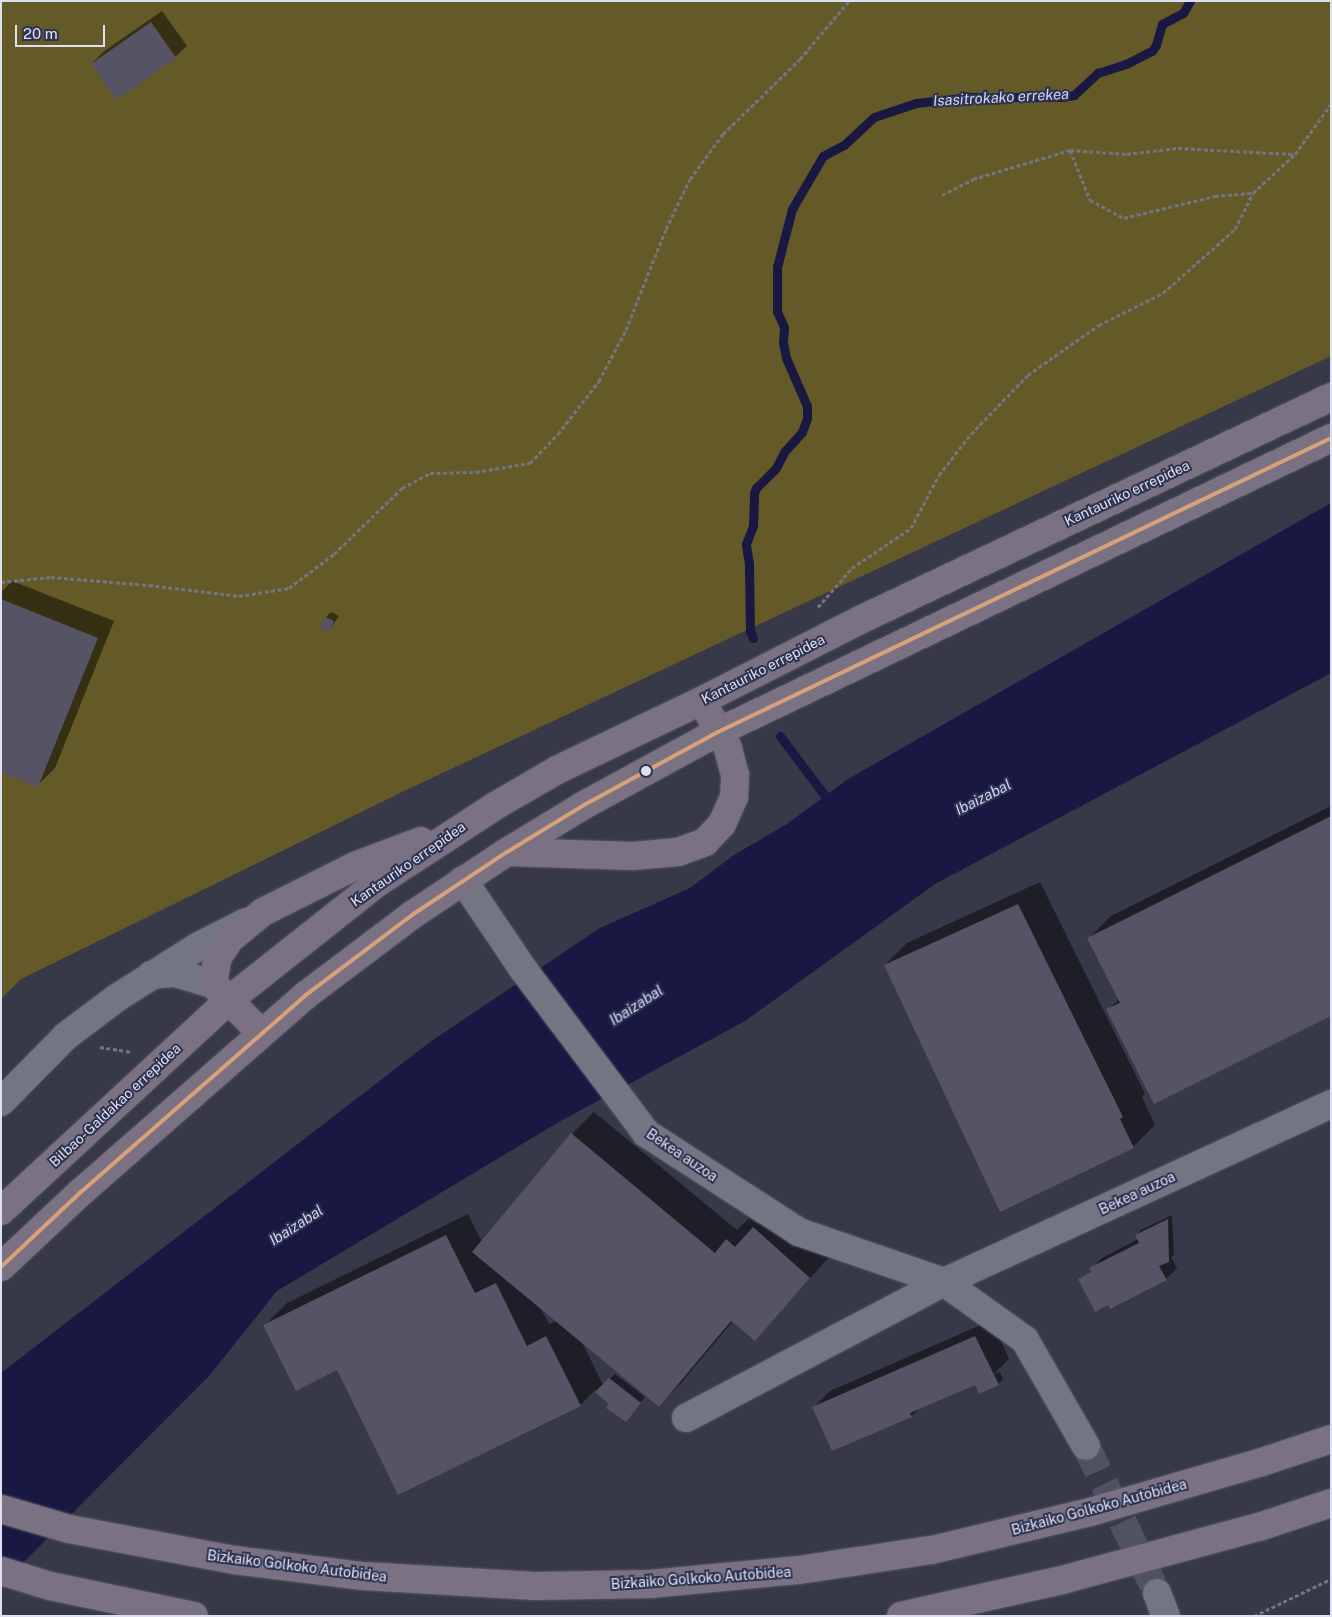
<!DOCTYPE html>
<html>
<head>
<meta charset="utf-8">
<style>
	body { margin:0 }
	#map { position:relative; width:1332px; height:1617px; overflow:hidden; background:#373948; font-family:"Public Sans",sans-serif }
	div>[style] { position:absolute }
	.forest>* { inset:0; background:#645a27 }
	.water>* { inset:0; background:#191843 }
	.shadow>* { inset:0; background:#0007 }
	.stream>* { height:9px; margin:-4.5px; padding:0 4.5px; transform-origin:4.5px; border-radius:4.5px; background:#191843 }
	.building>* { inset:0; background:#555364; transform-origin:0 0 }
	.minor-tunnel>* { height:28px; margin-top:-14px; transform-origin:0; background:repeating-linear-gradient(90deg,#505262 0 28px,transparent 0 42px) }
	.path>* { height:3px; margin-top:-1.5px; transform-origin:0; background:repeating-linear-gradient(90deg,#737582 0 4px,transparent 0 6.5px) }
	.roads { filter:drop-shadow(0 0 1px #565766) drop-shadow(0 0 1px #565766) }
	.minor>* { height:28px; margin:-14px; padding:0 14px; transform-origin:14px; border-radius:14px; background:#737582 }
	.highway>* { height:28px; margin:-14px; padding:0 14px; transform-origin:14px; border-radius:14px; background:#7a7183 }
	.bus-1>* { height:4px; margin:-2px; padding:0 2px; transform-origin:2px; border-radius:2px; background:#d9a179 }
	.dots>* { width:14px; height:14px; translate:-50% -50%; box-sizing:border-box; border:2px solid #2f3350; border-radius:50% }
	span { translate:-50% -50%; white-space:nowrap; text-align:center; line-height:1.15; -webkit-text-stroke:4px #2f3350; paint-order:stroke }
	.street-label { font-size:14px; color:#dee1f4 }
	.water-label { font-size:15px; color:#ced4f4; font-style:italic }
	.frame { position:absolute; inset:0; border:2px solid #dee1f4; pointer-events:none }
	.scale { position:absolute; left:15px; top:25px; width:90px; height:22px; box-sizing:border-box; border:2px solid #dee1f4; border-top:0; padding-left:6px; font-size:15px; line-height:18px; white-space:nowrap; color:#dee1f4; -webkit-text-stroke:4px #2f3350; paint-order:stroke }
</style>
</head>
<body>
<div id="map">
	<div class="forest">
		<i style="clip-path:polygon(1px 1px,1331px 1px,1331px 356px,402px 792px,21px 979px,1px 999px)"></i>
	</div>
	<div class="water">
		<i style="clip-path:polygon(1331px 503px,1331px 673px,935px 884px,745px 1021px,557px 1123px,277px 1291px,209px 1376px,1px 1585px,1px 1373px,430px 1042px,600px 928px,690px 888px,734px 855px,787px 824px,848px 779px)"></i>
	</div>
	<div class="shadow">
		<i style="clip-path:polygon(162px 11px,187px 46px,175px 57px,116px 98px,92px 63px,103px 52px)"></i>
		<i style="clip-path:polygon(12px 581px,114px 621px,55px 768px,38px 785px,1px 771px,1px 592px)"></i>
		<i style="clip-path:polygon(331px 612px,339px 616px,329px 631px,326px 617px)"></i>
		<i style="clip-path:polygon(1331px 806px,1331px 1015px,1108px 1010px,1119px 999px,1089px 938px,1111px 916px)"></i>
		<i style="clip-path:polygon(1040px 882px,1145px 1094px,1142px 1097px,1155px 1125px,1133px 1147px,885px 965px,907px 943px)"></i>
		<i style="clip-path:polygon(evenodd,594px 1112px,737px 1230px,749px 1218px,757px 1224px,775px 1206px,831px 1255px,755px 1339px,733px 1321px,681px 1383px,659px 1405px,581px 1340px,603px 1385px,615px 1374px,645px 1397px,626px 1420px,595px 1390px,580px 1405px,338px 1369px,265px 1325px,287px 1303px,468px 1214px,482px 1242px,572px 1134px,594px 1112px,540px 1307px,557px 1321px,549px 1324px,540px 1307px)"></i>
		<i style="clip-path:polygon(1172px 1215px,1174px 1255px,1171px 1257px,1177px 1268px,1166px 1279px,1108px 1303px,1080px 1280px,1092px 1271px,1091px 1269px,1102px 1258px,1138px 1239px,1136px 1235px,1141px 1230px)"></i>
		<i style="clip-path:polygon(992px 1320px,1009px 1359px,994px 1374px,1000px 1372px,1003px 1379px,998px 1384px,975px 1383px,921px 1407px,911px 1416px,814px 1407px,830px 1391px)"></i>
	</div>
	<div class="stream">
		<i style="left:753px;top:638px;width:8px;rotate:-113deg"></i>
		<i style="left:750px;top:631px;width:67px;rotate:-90.9deg"></i>
		<i style="left:749px;top:564px;width:20px;rotate:-99deg"></i>
		<i style="left:746px;top:544px;width:19px;rotate:-69deg"></i>
		<i style="left:753px;top:526px;width:33px;rotate:-88deg"></i>
		<i style="left:754px;top:493px;width:5px;rotate:-68deg"></i>
		<i style="left:756px;top:488px;width:28px;rotate:-45deg"></i>
		<i style="left:776px;top:468px;width:18px;rotate:-63deg"></i>
		<i style="left:784px;top:452px;width:27px;rotate:-48deg"></i>
		<i style="left:802px;top:432px;width:15px;rotate:-70deg"></i>
		<i style="left:807px;top:418px;width:12px;rotate:-90deg"></i>
		<i style="left:807px;top:406px;width:52px;rotate:-113.6deg"></i>
		<i style="left:786px;top:358px;width:16px;rotate:-101deg"></i>
		<i style="left:783px;top:342px;width:15px;rotate:-86deg"></i>
		<i style="left:784px;top:327px;width:17px;rotate:-114deg"></i>
		<i style="left:777px;top:311px;width:44px;rotate:-90deg"></i>
		<i style="left:777px;top:267px;width:60px;rotate:-75.5deg"></i>
		<i style="left:792px;top:209px;width:61px;rotate:-59.7deg"></i>
		<i style="left:823px;top:156px;width:24px;rotate:-28deg"></i>
		<i style="left:844px;top:145px;width:41px;rotate:-43deg"></i>
		<i style="left:874px;top:117px;width:44px;rotate:-18.4deg"></i>
		<i style="left:916px;top:103px;width:54px;rotate:-6.3deg"></i>
		<i style="left:970px;top:97px;width:92px"></i>
		<i style="left:1062px;top:97px;width:12px;rotate:-9deg"></i>
		<i style="left:1074px;top:95px;width:33px;rotate:-43deg"></i>
		<i style="left:1098px;top:73px;width:29px;rotate:-18deg"></i>
		<i style="left:1126px;top:64px;width:29px;rotate:-27deg"></i>
		<i style="left:1152px;top:51px;width:7px;rotate:-56deg"></i>
		<i style="left:1156px;top:45px;width:22px;rotate:-74deg"></i>
		<i style="left:1162px;top:24px;width:24px;rotate:-28deg"></i>
		<i style="left:1183px;top:13px;width:14px;rotate:-60deg"></i>
		<i style="left:780px;top:736px;width:85px;rotate:53.1deg"></i>
	</div>
	<div class="building">
		<i style="left:151px;top:22px;width:44px;height:73px;rotate:55deg"></i>
		<i style="clip-path:polygon(1px 599px,98px 638px,38px 787px,1px 772px)"></i>
		<i style="left:325px;top:617px;width:10px;height:12px;rotate:24deg"></i>
		<i style="clip-path:polygon(1331px 816px,1331px 1016px,1154px 1104px,1106px 1009px,1120px 1003px,1087px 938px)"></i>
		<i style="clip-path:polygon(1018px 904px,1123px 1117px,1120px 1119px,1134px 1148px,1000px 1212px,884px 965px)"></i>
		<i style="clip-path:polygon(571px 1133px,715px 1253px,726px 1239px,735px 1247px,753px 1227px,810px 1278px,755px 1341px,731px 1321px,659px 1407px,472px 1252px)"></i>
		<i style="clip-path:polygon(1168px 1219px,1169px 1262px,1159px 1266px,1167px 1280px,1110px 1309px,1108px 1305px,1095px 1312px,1078px 1279px,1091px 1272px,1089px 1268px,1139px 1243px,1135px 1235px)"></i>
		<i style="clip-path:polygon(446px 1235px,475px 1293px,496px 1283px,527px 1346px,546px 1336px,581px 1406px,398px 1495px,337px 1370px,296px 1391px,263px 1325px)"></i>
		<i style="clip-path:polygon(975px 1336px,999px 1385px,979px 1394px,975px 1385px,910px 1413px,912px 1417px,832px 1451px,812px 1407px)"></i>
		<i style="clip-path:polygon(609px 1378px,641px 1403px,626px 1422px,606px 1408px,609px 1404px,595px 1392px)"></i>
	</div>
	<div class="minor-tunnel">
		<i style="left:1086px;top:1446px;width:163px;rotate:64.2deg"></i>
	</div>
	<div class="path">
		<i style="left:1070px;top:150px;width:54px;rotate:68.2deg"></i>
		<i style="left:1090px;top:200px;width:38px;rotate:28deg"></i>
		<i style="left:1124px;top:218px;width:94px;rotate:-13.6deg"></i>
		<i style="left:1215px;top:196px;width:38px;rotate:-5deg"></i>
		<i style="left:942px;top:195px;width:35px;rotate:-27deg"></i>
		<i style="left:973px;top:179px;width:101px;rotate:-16.6deg"></i>
		<i style="left:1070px;top:150px;width:57px;rotate:4deg"></i>
		<i style="left:1127px;top:154px;width:51px;rotate:-6.7deg"></i>
		<i style="left:1178px;top:148px;width:116px;rotate:3deg"></i>
		<i style="left:1px;top:582px;width:50px;rotate:-5.7deg"></i>
		<i style="left:51px;top:577px;width:98px;rotate:4.7deg"></i>
		<i style="left:149px;top:585px;width:91px;rotate:7deg"></i>
		<i style="left:239px;top:596px;width:51px;rotate:-9.1deg"></i>
		<i style="left:289px;top:588px;width:56px;rotate:-37.1deg"></i>
		<i style="left:334px;top:554px;width:95px;rotate:-44.1deg"></i>
		<i style="left:402px;top:488px;width:32px;rotate:-28deg"></i>
		<i style="left:430px;top:473px;width:46px;rotate:-1.2deg"></i>
		<i style="left:476px;top:472px;width:55px;rotate:-9.5deg"></i>
		<i style="left:530px;top:463px;width:40px;rotate:-46deg"></i>
		<i style="left:558px;top:434px;width:67px;rotate:-52.3deg"></i>
		<i style="left:599px;top:381px;width:58px;rotate:-62.1deg"></i>
		<i style="left:626px;top:330px;width:109px;rotate:-68.4deg"></i>
		<i style="left:666px;top:229px;width:55px;rotate:-64.4deg"></i>
		<i style="left:690px;top:179px;width:56px;rotate:-53.7deg"></i>
		<i style="left:723px;top:134px;width:107px;rotate:-44.2deg"></i>
		<i style="left:800px;top:59px;width:76px;rotate:-49.8deg"></i>
		<i style="left:818px;top:607px;width:52px;rotate:-48.9deg"></i>
		<i style="left:852px;top:568px;width:71px;rotate:-34.1deg"></i>
		<i style="left:911px;top:528px;width:60px;rotate:-62.2deg"></i>
		<i style="left:939px;top:475px;width:52px;rotate:-52deg"></i>
		<i style="left:971px;top:434px;width:82px;rotate:-46deg"></i>
		<i style="left:1028px;top:375px;width:87px;rotate:-35.2deg"></i>
		<i style="left:1099px;top:325px;width:72px;rotate:-26.6deg"></i>
		<i style="left:1163px;top:293px;width:96px;rotate:-41.6deg"></i>
		<i style="left:1235px;top:229px;width:40px;rotate:-63.4deg"></i>
		<i style="left:1253px;top:193px;width:57px;rotate:-42.9deg"></i>
		<i style="left:1295px;top:154px;width:62px;rotate:-54.2deg"></i>
		<i style="left:100px;top:1047px;width:31px;rotate:9deg"></i>
		<i style="left:1254px;top:1616px;width:85px;rotate:-25.7deg"></i>
	</div>
	<div class="roads">
		<div class="minor">
			<i style="left:463px;top:880px;width:107px;rotate:56deg"></i>
			<i style="left:523px;top:969px;width:205px;rotate:53.1deg"></i>
			<i style="left:646px;top:1133px;width:182px;rotate:32.9deg"></i>
			<i style="left:799px;top:1232px;width:153px;rotate:19deg"></i>
			<i style="left:944px;top:1282px;width:100px;rotate:35.6deg"></i>
			<i style="left:1025px;top:1340px;width:122px;rotate:60.1deg"></i>
			<i style="left:151px;top:975px;width:25px;rotate:-5deg"></i>
			<i style="left:176px;top:973px;width:39px;rotate:17deg"></i>
			<i style="left:1px;top:1102px;width:93px;rotate:-45.4deg"></i>
			<i style="left:66px;top:1036px;width:65px;rotate:-36.9deg"></i>
			<i style="left:118px;top:997px;width:93px;rotate:-32.3deg"></i>
			<i style="left:197px;top:947px;width:55px;rotate:-27deg"></i>
			<i style="left:686px;top:1418px;width:292px;rotate:-27.8deg"></i>
			<i style="left:944px;top:1282px;width:426px;rotate:-24.7deg"></i>
			<i style="left:1157px;top:1593px;width:25px;rotate:69deg"></i>
		</div>
		<div class="highway">
			<i style="left:507px;top:852px;width:126px;rotate:1.8deg"></i>
			<i style="left:633px;top:856px;width:45px;rotate:-5.1deg"></i>
			<i style="left:678px;top:852px;width:29px;rotate:-20deg"></i>
			<i style="left:705px;top:842px;width:25px;rotate:-47deg"></i>
			<i style="left:722px;top:824px;width:30px;rotate:-66deg"></i>
			<i style="left:734px;top:797px;width:22px;rotate:-87deg"></i>
			<i style="left:735px;top:775px;width:28px;rotate:-105deg"></i>
			<i style="left:728px;top:748px;width:37px;rotate:-119deg"></i>
			<i style="left:261px;top:1033px;width:69px;rotate:-134.4deg"></i>
			<i style="left:213px;top:984px;width:27px;rotate:-80deg"></i>
			<i style="left:218px;top:957px;width:22px;rotate:-56deg"></i>
			<i style="left:230px;top:939px;width:43px;rotate:-39.3deg"></i>
			<i style="left:263px;top:912px;width:105px;rotate:-26.6deg"></i>
			<i style="left:357px;top:865px;width:68px;rotate:-20.6deg"></i>
			<i style="left:1px;top:1211px;width:311px;rotate:-42.8deg"></i>
			<i style="left:229px;top:1000px;width:189px;rotate:-38.3deg"></i>
			<i style="left:377px;top:883px;width:141px;rotate:-33.1deg"></i>
			<i style="left:495px;top:806px;width:72px;rotate:-30.1deg"></i>
			<i style="left:557px;top:770px;width:160px;rotate:-25.6deg"></i>
			<i style="left:701px;top:701px;width:181px;rotate:-27deg"></i>
			<i style="left:862px;top:619px;width:519px;rotate:-25.33deg"></i>
			<i style="left:1px;top:1267px;width:110px;rotate:-43.2deg"></i>
			<i style="left:81px;top:1192px;width:299px;rotate:-41.2deg"></i>
			<i style="left:306px;top:995px;width:133px;rotate:-37deg"></i>
			<i style="left:412px;top:915px;width:114px;rotate:-33.6deg"></i>
			<i style="left:507px;top:852px;width:90px;rotate:-31.4deg"></i>
			<i style="left:584px;top:805px;width:153px;rotate:-28.6deg"></i>
			<i style="left:718px;top:732px;width:680px;rotate:-25.62deg"></i>
			<i style="left:1px;top:1509px;width:71px;rotate:16.4deg"></i>
			<i style="left:69px;top:1529px;width:168px;rotate:10.6deg"></i>
			<i style="left:234px;top:1560px;width:130px;rotate:7.1deg"></i>
			<i style="left:363px;top:1576px;width:172px;rotate:3.3deg"></i>
			<i style="left:535px;top:1586px;width:115px;rotate:-1deg"></i>
			<i style="left:650px;top:1584px;width:150px;rotate:-5.4deg"></i>
			<i style="left:799px;top:1570px;width:134px;rotate:-8.6deg"></i>
			<i style="left:932px;top:1550px;width:163px;rotate:-13.5deg"></i>
			<i style="left:1090px;top:1512px;width:176px;rotate:-16.2deg"></i>
			<i style="left:1259px;top:1463px;width:76px;rotate:-18.4deg"></i>
			<i style="left:1px;top:1571px;width:51px;rotate:17deg"></i>
			<i style="left:50px;top:1586px;width:147px;rotate:11.8deg"></i>
			<i style="left:901px;top:1616px;width:165px;rotate:-12.6deg"></i>
			<i style="left:1062px;top:1580px;width:204px;rotate:-15.1deg"></i>
			<i style="left:1259px;top:1527px;width:76px;rotate:-18.4deg"></i>
		</div>
	</div>
	<div class="bus-1">
		<i style="left:1px;top:1267px;width:110px;rotate:-43.2deg"></i>
		<i style="left:81px;top:1192px;width:299px;rotate:-41.2deg"></i>
		<i style="left:306px;top:995px;width:133px;rotate:-37deg"></i>
		<i style="left:412px;top:915px;width:114px;rotate:-33.6deg"></i>
		<i style="left:507px;top:852px;width:90px;rotate:-31.4deg"></i>
		<i style="left:584px;top:805px;width:153px;rotate:-28.6deg"></i>
		<i style="left:718px;top:732px;width:680px;rotate:-25.62deg"></i>
	</div>
	<div class="dots">
		<i style="left:646px;top:771px;background:#dee1f4"></i>
	</div>
	<div class="street-label">
		<span style="left:1127px;top:493px;rotate:-25deg">Kantauriko errepidea</span>
		<span style="left:763px;top:669px;rotate:-27deg">Kantauriko errepidea</span>
		<span style="left:408px;top:864px;rotate:-35deg">Kantauriko errepidea</span>
		<span style="left:115px;top:1105px;rotate:-43deg">Bilbao-Galdakao errepidea</span>
		<span style="left:682px;top:1155px;rotate:34deg">Bekea auzoa</span>
		<span style="left:1137px;top:1193px;rotate:-25deg">Bekea auzoa</span>
		<span style="left:1099px;top:1507px;rotate:-15deg">Bizkaiko Golkoko Autobidea</span>
		<span style="left:297px;top:1566px;rotate:7deg">Bizkaiko Golkoko Autobidea</span>
		<span style="left:701px;top:1578px;rotate:-4deg">Bizkaiko Golkoko Autobidea</span>
	</div>
	<div class="water-label">
		<span style="left:1001px;top:97px;rotate:-3deg">Isasitrokako errekea</span>
		<span style="left:983px;top:797px;rotate:-27deg">Ibaizabal</span>
		<span style="left:636px;top:1005px;rotate:-33deg">Ibaizabal</span>
		<span style="left:296px;top:1225px;rotate:-33deg">Ibaizabal</span>
	</div>
	<div class="frame"></div>
	<div class="scale">20 m</div>
</div>
</body>
</html>
